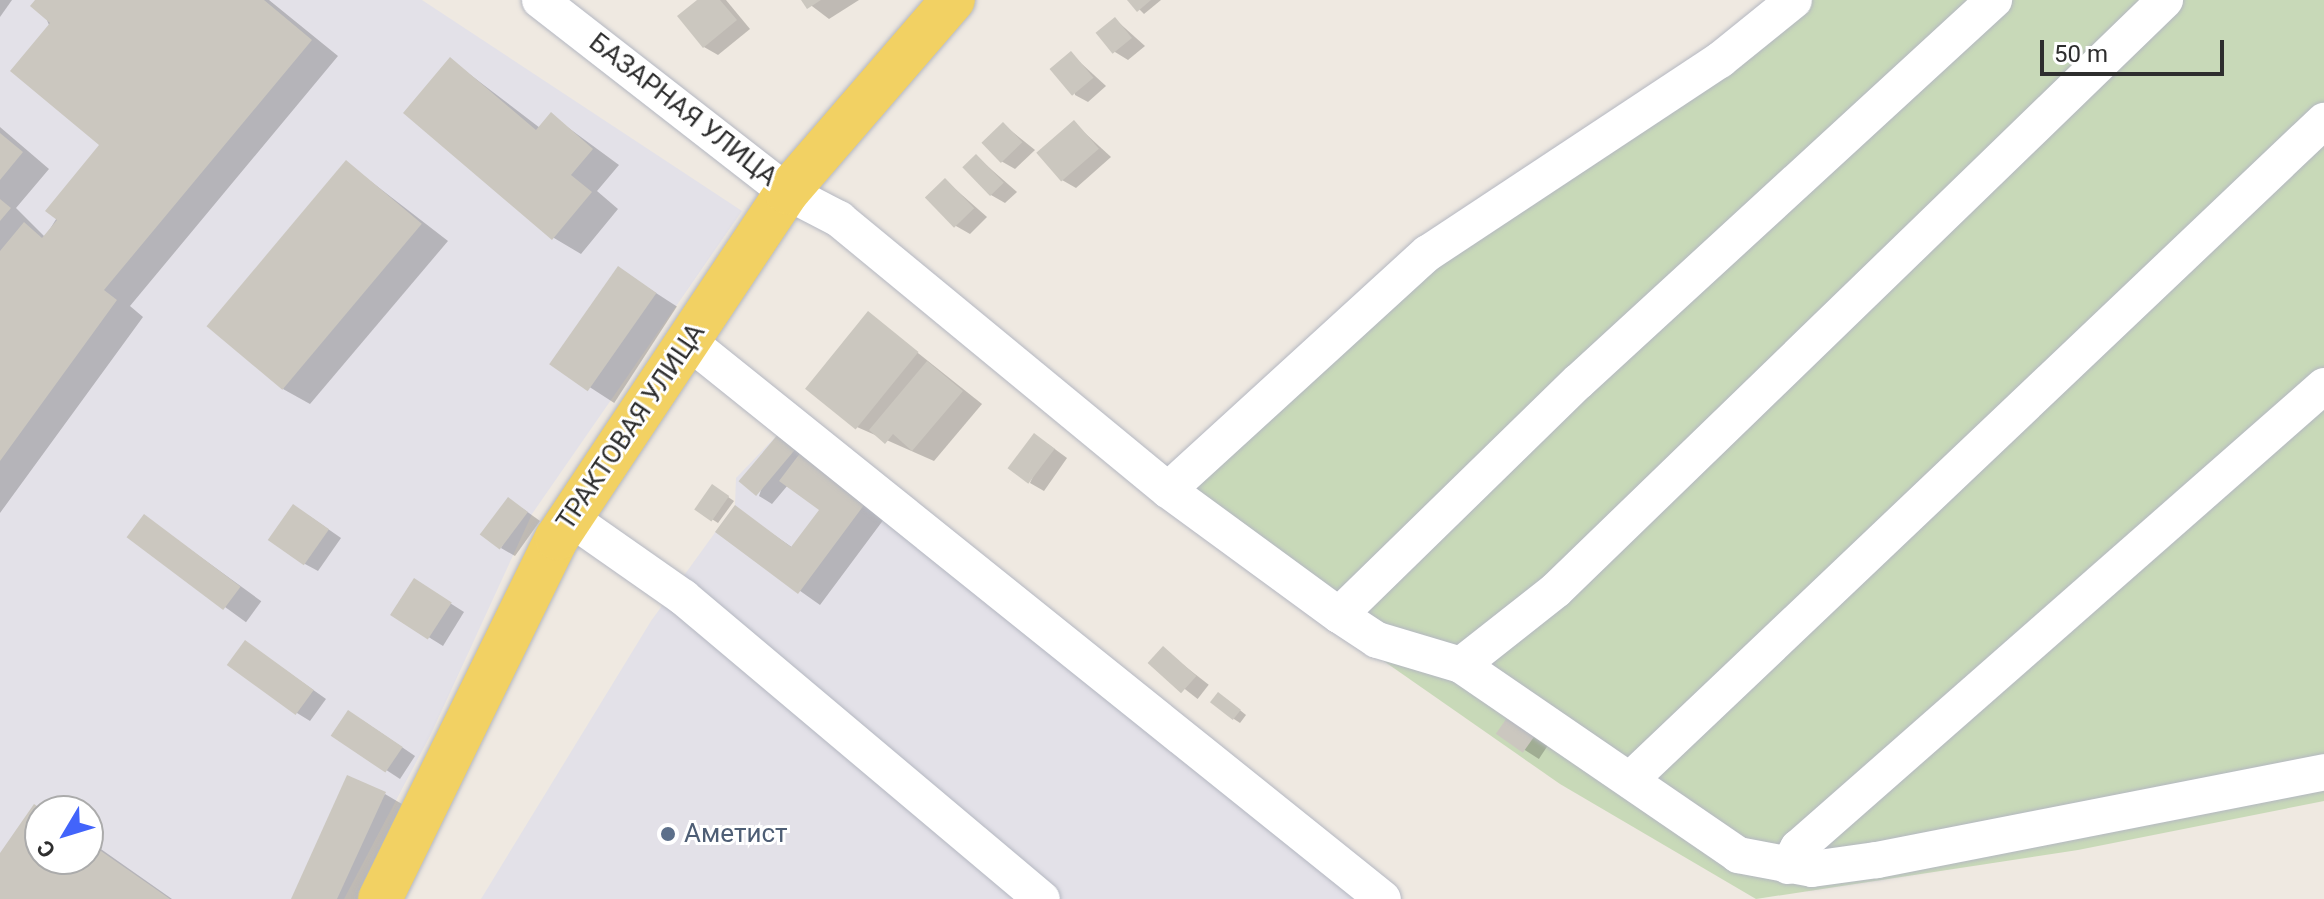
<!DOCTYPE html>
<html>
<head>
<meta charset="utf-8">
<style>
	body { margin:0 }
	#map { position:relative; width:2324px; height:899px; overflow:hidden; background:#efe9e1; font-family:Roboto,sans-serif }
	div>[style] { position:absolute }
	.industrial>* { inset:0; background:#e3e1e8 }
	.cemetery>* { inset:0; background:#c8d9b8 }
	.shadow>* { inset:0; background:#0003; transform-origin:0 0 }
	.building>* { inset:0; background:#cbc7bf; transform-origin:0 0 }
	.roads { filter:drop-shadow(0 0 2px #b4b7c1) drop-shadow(0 0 2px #b4b7c1) }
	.minor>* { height:36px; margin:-18px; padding:0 18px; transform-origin:18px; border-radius:18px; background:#fff }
	.major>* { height:44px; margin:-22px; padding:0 22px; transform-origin:22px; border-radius:22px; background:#f2d163 }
	.dots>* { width:22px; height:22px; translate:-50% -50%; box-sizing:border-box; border:4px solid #fff; border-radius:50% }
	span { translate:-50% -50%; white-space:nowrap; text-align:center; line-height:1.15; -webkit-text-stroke:6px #fff; paint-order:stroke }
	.street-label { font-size:26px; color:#2e2e2e }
	.service-label { font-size:26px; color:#4e5e75 }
	.left { translate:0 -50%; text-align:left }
	.north { position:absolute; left:24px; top:795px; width:80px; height:80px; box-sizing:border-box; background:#fff; border:2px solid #ababab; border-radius:50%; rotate:232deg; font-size:22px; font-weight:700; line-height:32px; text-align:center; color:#2e2e2e }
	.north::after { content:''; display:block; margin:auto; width:28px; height:36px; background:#4264fb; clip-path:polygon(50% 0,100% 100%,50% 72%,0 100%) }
	.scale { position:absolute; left:2040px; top:40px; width:184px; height:36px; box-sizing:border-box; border:4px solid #2e2e2e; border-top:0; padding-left:10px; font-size:24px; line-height:28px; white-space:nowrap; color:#2e2e2e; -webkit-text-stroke:6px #fff; paint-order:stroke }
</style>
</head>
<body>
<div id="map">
	<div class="industrial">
		<i style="clip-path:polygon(evenodd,0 0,422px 0,742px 211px,532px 514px,431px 734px,344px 899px,0 899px,0 0,40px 811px,88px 811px,88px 859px,40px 859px,40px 811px)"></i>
		<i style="clip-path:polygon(779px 433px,1361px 899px,481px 899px,651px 621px,735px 505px,736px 478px)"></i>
	</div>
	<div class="cemetery">
		<i style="clip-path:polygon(1783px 0,2324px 0,2324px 801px,2078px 850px,1756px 899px,1560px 784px,1150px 498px,1205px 443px)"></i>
	</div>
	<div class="shadow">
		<i style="clip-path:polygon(0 0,12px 0,0 17px)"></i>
		<i style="clip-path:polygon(38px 0,269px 0,338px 56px,130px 306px,143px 317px,0 513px,0 127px,49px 169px,16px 208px,45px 237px,102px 145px)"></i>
		<i style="clip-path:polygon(700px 0,726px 0,750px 29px,718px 55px,704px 47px)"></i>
		<i style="clip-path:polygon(804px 0,859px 0,829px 19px)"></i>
		<i style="clip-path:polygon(1130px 0,1161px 0,1144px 14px)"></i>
		<i style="clip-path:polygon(1116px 20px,1145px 46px,1128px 60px,1115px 52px)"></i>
		<i style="clip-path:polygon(1071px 54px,1106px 86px,1088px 102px,1075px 95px)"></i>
		<i style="clip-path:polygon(451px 60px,540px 128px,551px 115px,619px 165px,597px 191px,618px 209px,581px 254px,554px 238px)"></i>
		<i style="clip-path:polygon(1074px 123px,1111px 157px,1076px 188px,1062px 180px)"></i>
		<i style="clip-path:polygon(1004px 125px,1035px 150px,1015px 169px,1001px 161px)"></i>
		<i style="clip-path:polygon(976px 156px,1017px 192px,1005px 203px,991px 195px)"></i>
		<i style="clip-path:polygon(347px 163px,448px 241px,310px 404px,283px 389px)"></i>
		<i style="clip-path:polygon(945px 180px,987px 217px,970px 234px,956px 226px)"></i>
		<i style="left:619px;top:269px;width:69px;height:115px;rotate:33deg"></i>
		<i style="clip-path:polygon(869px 314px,982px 404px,934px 461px,857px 427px)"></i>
		<i style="clip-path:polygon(779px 436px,887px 515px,820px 605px,717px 532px,735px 508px,793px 548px,822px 510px,788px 485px,772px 504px,759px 496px)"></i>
		<i style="clip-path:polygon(1048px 444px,1067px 458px,1044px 491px,1030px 483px)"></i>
		<i style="clip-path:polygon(718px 490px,734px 501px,718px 523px,696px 509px)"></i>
		<i style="clip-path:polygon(522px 508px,540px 521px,515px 556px,501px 548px)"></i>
		<i style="clip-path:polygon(308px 515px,341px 538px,318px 571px,305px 564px)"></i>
		<i style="left:144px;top:516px;width:145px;height:26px;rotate:36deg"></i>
		<i style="clip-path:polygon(428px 589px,464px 612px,443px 646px,393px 615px)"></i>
		<i style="clip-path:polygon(246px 642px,326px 699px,310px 721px,297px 713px)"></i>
		<i style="left:1163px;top:649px;width:58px;height:18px;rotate:38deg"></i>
		<i style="clip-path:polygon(1225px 698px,1246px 715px,1240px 723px,1234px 719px)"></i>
		<i style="left:1509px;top:717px;width:48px;height:19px;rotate:33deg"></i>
		<i style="clip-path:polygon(362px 720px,415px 756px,400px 779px,333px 735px)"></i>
		<i style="clip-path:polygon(385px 794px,412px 810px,371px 899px,293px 899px)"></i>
		<i style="clip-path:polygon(88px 840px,172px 899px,0 899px,0 857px,88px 859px)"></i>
	</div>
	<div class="building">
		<i style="clip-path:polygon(35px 0,264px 0,312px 40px,104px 290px,117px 300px,0 461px,0 251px,24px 222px,42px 238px,57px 220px,45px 211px,99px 145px,10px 71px,50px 23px,30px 6px)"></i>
		<i style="clip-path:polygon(697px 0,720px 0,737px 20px,703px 48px,677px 16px)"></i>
		<i style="clip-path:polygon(801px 0,821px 0,807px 9px)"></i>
		<i style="clip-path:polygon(1127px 0,1151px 0,1137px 12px)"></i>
		<i style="left:1115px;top:17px;width:27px;height:25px;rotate:51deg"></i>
		<i style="left:1071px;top:51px;width:35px;height:28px;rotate:50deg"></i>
		<i style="clip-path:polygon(450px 57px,536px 130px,551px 112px,593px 149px,571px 175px,592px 192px,552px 240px,403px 113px)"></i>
		<i style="left:1074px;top:120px;width:38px;height:50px;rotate:49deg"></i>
		<i style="left:1003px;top:122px;width:28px;height:30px;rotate:46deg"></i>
		<i style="clip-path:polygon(0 133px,23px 152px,0 180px)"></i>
		<i style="left:976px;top:154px;width:40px;height:19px;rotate:46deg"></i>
		<i style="left:346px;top:160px;width:99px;height:217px;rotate:40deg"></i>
		<i style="left:945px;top:178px;width:42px;height:28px;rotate:46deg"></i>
		<i style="clip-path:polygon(0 199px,11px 208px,0 221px)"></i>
		<i style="left:618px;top:266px;width:47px;height:120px;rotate:35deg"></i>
		<i style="left:868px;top:311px;width:65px;height:100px;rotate:39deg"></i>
		<i style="clip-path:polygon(927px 361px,963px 391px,912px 451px,893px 434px,885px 444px,869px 430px)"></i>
		<i style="left:779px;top:433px;width:23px;height:63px;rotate:40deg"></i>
		<i style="left:1034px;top:433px;width:26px;height:44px;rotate:37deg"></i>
		<i style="clip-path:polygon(801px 452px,867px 501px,798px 594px,715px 532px,735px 505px,791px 547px,819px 510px,779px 481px)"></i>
		<i style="left:712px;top:484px;width:21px;height:31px;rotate:35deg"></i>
		<i style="left:508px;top:497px;width:25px;height:47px;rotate:37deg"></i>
		<i style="left:293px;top:504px;width:44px;height:44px;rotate:35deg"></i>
		<i style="left:144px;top:514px;width:121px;height:29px;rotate:37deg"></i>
		<i style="left:414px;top:578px;width:45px;height:44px;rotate:33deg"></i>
		<i style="left:245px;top:640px;width:85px;height:31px;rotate:36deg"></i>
		<i style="left:1163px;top:646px;width:45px;height:23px;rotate:42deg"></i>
		<i style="left:1218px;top:692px;width:29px;height:13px;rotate:38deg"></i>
		<i style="left:348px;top:710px;width:66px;height:31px;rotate:34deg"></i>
		<i style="left:1509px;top:715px;width:33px;height:23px;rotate:35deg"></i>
		<i style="clip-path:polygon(347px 775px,386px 792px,337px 899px,291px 899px)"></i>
		<i style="clip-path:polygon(34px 804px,44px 811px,40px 859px,88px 859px,88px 842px,170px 899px,0 899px,0 853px)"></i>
	</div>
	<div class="roads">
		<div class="minor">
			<i style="left:540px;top:0;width:313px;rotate:37.9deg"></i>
			<i style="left:787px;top:192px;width:59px;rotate:27.4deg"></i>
			<i style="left:839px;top:219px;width:426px;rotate:39.5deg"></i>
			<i style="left:1168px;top:490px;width:212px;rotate:36.2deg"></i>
			<i style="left:1339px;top:615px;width:45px;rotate:33.3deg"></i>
			<i style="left:1377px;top:640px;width:88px;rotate:16.6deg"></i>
			<i style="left:1461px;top:665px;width:336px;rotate:34.4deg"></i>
			<i style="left:1738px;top:855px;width:75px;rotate:10.7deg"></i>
			<i style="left:1812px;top:869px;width:66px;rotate:-7.9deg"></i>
			<i style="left:1877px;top:860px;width:456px;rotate:-11.1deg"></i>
			<i style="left:688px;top:341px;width:891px;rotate:38.76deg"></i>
			<i style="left:1168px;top:490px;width:352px;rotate:-42.4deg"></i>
			<i style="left:1428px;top:253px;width:350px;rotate:-33.5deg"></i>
			<i style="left:1720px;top:60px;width:95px;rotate:-39deg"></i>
			<i style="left:570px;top:518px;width:138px;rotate:35deg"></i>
			<i style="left:683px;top:597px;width:469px;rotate:40.1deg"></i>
			<i style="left:1339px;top:615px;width:334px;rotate:-44.3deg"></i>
			<i style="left:1578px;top:382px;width:565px;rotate:-42.56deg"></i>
			<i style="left:1461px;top:665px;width:121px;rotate:-38.3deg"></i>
			<i style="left:1556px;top:590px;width:848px;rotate:-44.09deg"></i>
			<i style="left:1631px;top:779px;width:956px;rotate:-43.52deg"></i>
			<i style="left:1788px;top:866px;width:21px;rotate:-61deg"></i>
			<i style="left:1798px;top:848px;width:700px;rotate:-41.29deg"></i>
		</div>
		<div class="major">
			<i style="left:380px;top:899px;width:402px;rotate:-63.9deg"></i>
			<i style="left:557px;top:538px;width:415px;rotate:-56.4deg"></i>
			<i style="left:787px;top:192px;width:254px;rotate:-49.2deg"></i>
		</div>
	</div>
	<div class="dots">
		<i style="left:668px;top:834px;background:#5c6f8a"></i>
	</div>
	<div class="street-label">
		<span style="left:683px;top:110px;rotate:38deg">БАЗАРНАЯ УЛИЦА</span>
		<span style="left:631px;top:427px;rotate:-56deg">ТРАКТОВАЯ УЛИЦА</span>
	</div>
	<div class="service-label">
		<span class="left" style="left:684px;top:834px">Аметист</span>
	</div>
	<div class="north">С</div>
	<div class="scale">50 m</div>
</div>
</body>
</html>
